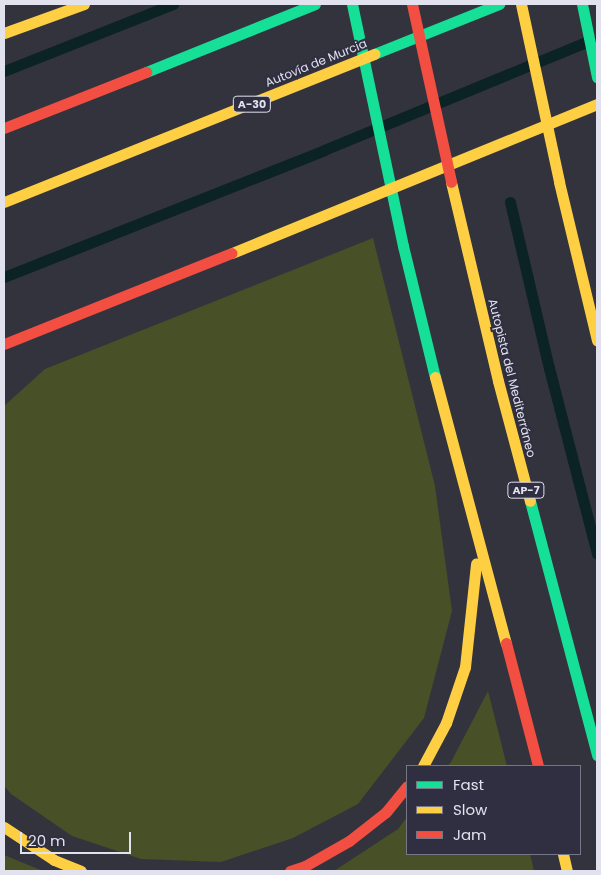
<!DOCTYPE html>
<html>
<head>
<meta charset="utf-8">
<style>
	body { margin:0 }
	#map { position:relative; width:601px; height:875px; overflow:hidden; background:#33333d; font-family:Poppins,sans-serif }
	div>[style] { position:absolute }
	.green>* { inset:0; background:#475026 }
	.stream>* { height:11px; margin:-5.5px; padding:0 5.5px; transform-origin:5.5px; border-radius:5.5px; background:#0b2324 }
	.fast>* { height:11px; margin:-5.5px; padding:0 5.5px; transform-origin:5.5px; border-radius:5.5px; background:#16e098 }
	.slow>* { height:11px; margin:-5.5px; padding:0 5.5px; transform-origin:5.5px; border-radius:5.5px; background:#ffcf43 }
	.jam>* { height:11px; margin:-5.5px; padding:0 5.5px; transform-origin:5.5px; border-radius:5.5px; background:#f24e42 }
	span { translate:-50% -50%; white-space:nowrap; text-align:center; line-height:1.15; -webkit-text-stroke:4px #2f2f41; paint-order:stroke }
	.shield-label span { padding:1px 4px; background:#2f2f41; border:1px solid; border-radius:4px; -webkit-text-stroke-width:0 }
	.shield-label { font-size:11px; color:#e1e2ee; font-weight:700 }
	.street-label { font-size:12px; color:#e1e2ee }
	.frame { position:absolute; inset:0; border:5px solid #e1e2ee; pointer-events:none }
	.legend { position:absolute; left:406px; top:765px; width:175px; height:90px; box-sizing:border-box; background:#2f2f41; border:1px solid #767786; margin:0; padding:6px 9px; list-style:none; font-size:15px; color:#e1e2ee }
	.legend li { display:flex; align-items:center; gap:10px; height:25px }
	.legend b { width:25px; border:1px solid #767786 }
	.scale { position:absolute; left:20px; top:832px; width:111px; height:22px; box-sizing:border-box; border:2px solid #e1e2ee; border-top:0; padding-left:6px; font-size:15px; line-height:18px; white-space:nowrap; color:#e1e2ee; -webkit-text-stroke:4px #2f2f41; paint-order:stroke }
</style>
</head>
<body>
<div id="map">
	<div class="green">
		<i style="clip-path:polygon(373px 238px,435px 486px,452px 611px,424px 718px,358px 804px,293px 838px,221px 862px,141px 859px,72px 836px,11px 794px,4px 786px,4px 406px,45px 369px)"></i>
		<i style="clip-path:polygon(488px 691px,507px 766px,448px 766px,451px 762px)"></i>
		<i style="clip-path:polygon(407px 817px,407px 854px,530px 854px,534px 871px,334px 871px,398px 829px)"></i>
		<i style="clip-path:polygon(4px 855px,43px 871px,4px 871px)"></i>
	</div>
	<div class="stream">
		<i style="left:4px;top:71px;width:182px;rotate:-21.6deg"></i>
		<i style="left:510px;top:202px;width:171px;rotate:76.8deg"></i>
		<i style="left:549px;top:368px;width:192px;rotate:75.5deg"></i>
		<i style="left:4px;top:277px;width:344px;rotate:-21.6deg"></i>
		<i style="left:324px;top:150px;width:289px;rotate:-22.4deg"></i>
	</div>
	<div class="fast">
		<i style="left:352px;top:4px;width:247px;rotate:78.1deg"></i>
		<i style="left:403px;top:246px;width:135px;rotate:76.3deg"></i>
		<i style="left:582px;top:4px;width:75px;rotate:78.4deg"></i>
		<i style="left:374px;top:54px;width:135px;rotate:-21.8deg"></i>
		<i style="left:146px;top:72px;width:182px;rotate:-21.9deg"></i>
		<i style="left:530px;top:501px;width:263px;rotate:75.2deg"></i>
	</div>
	<div class="slow">
		<i style="left:521px;top:4px;width:182px;rotate:77.9deg"></i>
		<i style="left:559px;top:182px;width:163px;rotate:76.5deg"></i>
		<i style="left:4px;top:33px;width:85px;rotate:-19.9deg"></i>
		<i style="left:451px;top:182px;width:204px;rotate:76.7deg"></i>
		<i style="left:498px;top:381px;width:124px;rotate:75.1deg"></i>
		<i style="left:4px;top:202px;width:399px;rotate:-21.8deg"></i>
		<i style="left:232px;top:253px;width:394px;rotate:-22.2deg"></i>
		<i style="left:435px;top:377px;width:275px;rotate:75.1deg"></i>
		<i style="left:423px;top:766px;width:49px;rotate:-61.9deg"></i>
		<i style="left:446px;top:723px;width:59px;rotate:-71.3deg"></i>
		<i style="left:465px;top:667px;width:104px;rotate:-83.9deg"></i>
		<i style="left:4px;top:827px;width:60px;rotate:33.4deg"></i>
		<i style="left:54px;top:860px;width:29px;rotate:22deg"></i>
		<i style="left:563px;top:854px;width:17px;rotate:77deg"></i>
	</div>
	<div class="jam">
		<i style="left:412px;top:4px;width:182px;rotate:77.6deg"></i>
		<i style="left:4px;top:128px;width:153px;rotate:-21.5deg"></i>
		<i style="left:4px;top:344px;width:245px;rotate:-21.8deg"></i>
		<i style="left:506px;top:643px;width:127px;rotate:75.4deg"></i>
		<i style="left:290px;top:871px;width:16px;rotate:-18deg"></i>
		<i style="left:305px;top:866px;width:51px;rotate:-29.6deg"></i>
		<i style="left:349px;top:841px;width:47px;rotate:-38.1deg"></i>
		<i style="left:386px;top:812px;width:33px;rotate:-51deg"></i>
	</div>
	<div class="shield-label">
		<span style="left:252px;top:104px">A-30</span>
		<span style="left:526px;top:490px">AP-7</span>
	</div>
	<div class="street-label">
		<span style="left:316px;top:63px;rotate:-22deg">Autovía de Murcia</span>
		<span style="left:512px;top:378px;rotate:76deg">Autopista del Mediterráneo</span>
	</div>
	<div class="frame"></div>
	<ul class="legend">
	<li><b style="height:6px;background:#16e098"></b>Fast</li>
	<li><b style="height:6px;background:#ffcf43"></b>Slow</li>
	<li><b style="height:6px;background:#f24e42"></b>Jam</li>
	</ul>
	<div class="scale">20 m</div>
</div>
</body>
</html>
